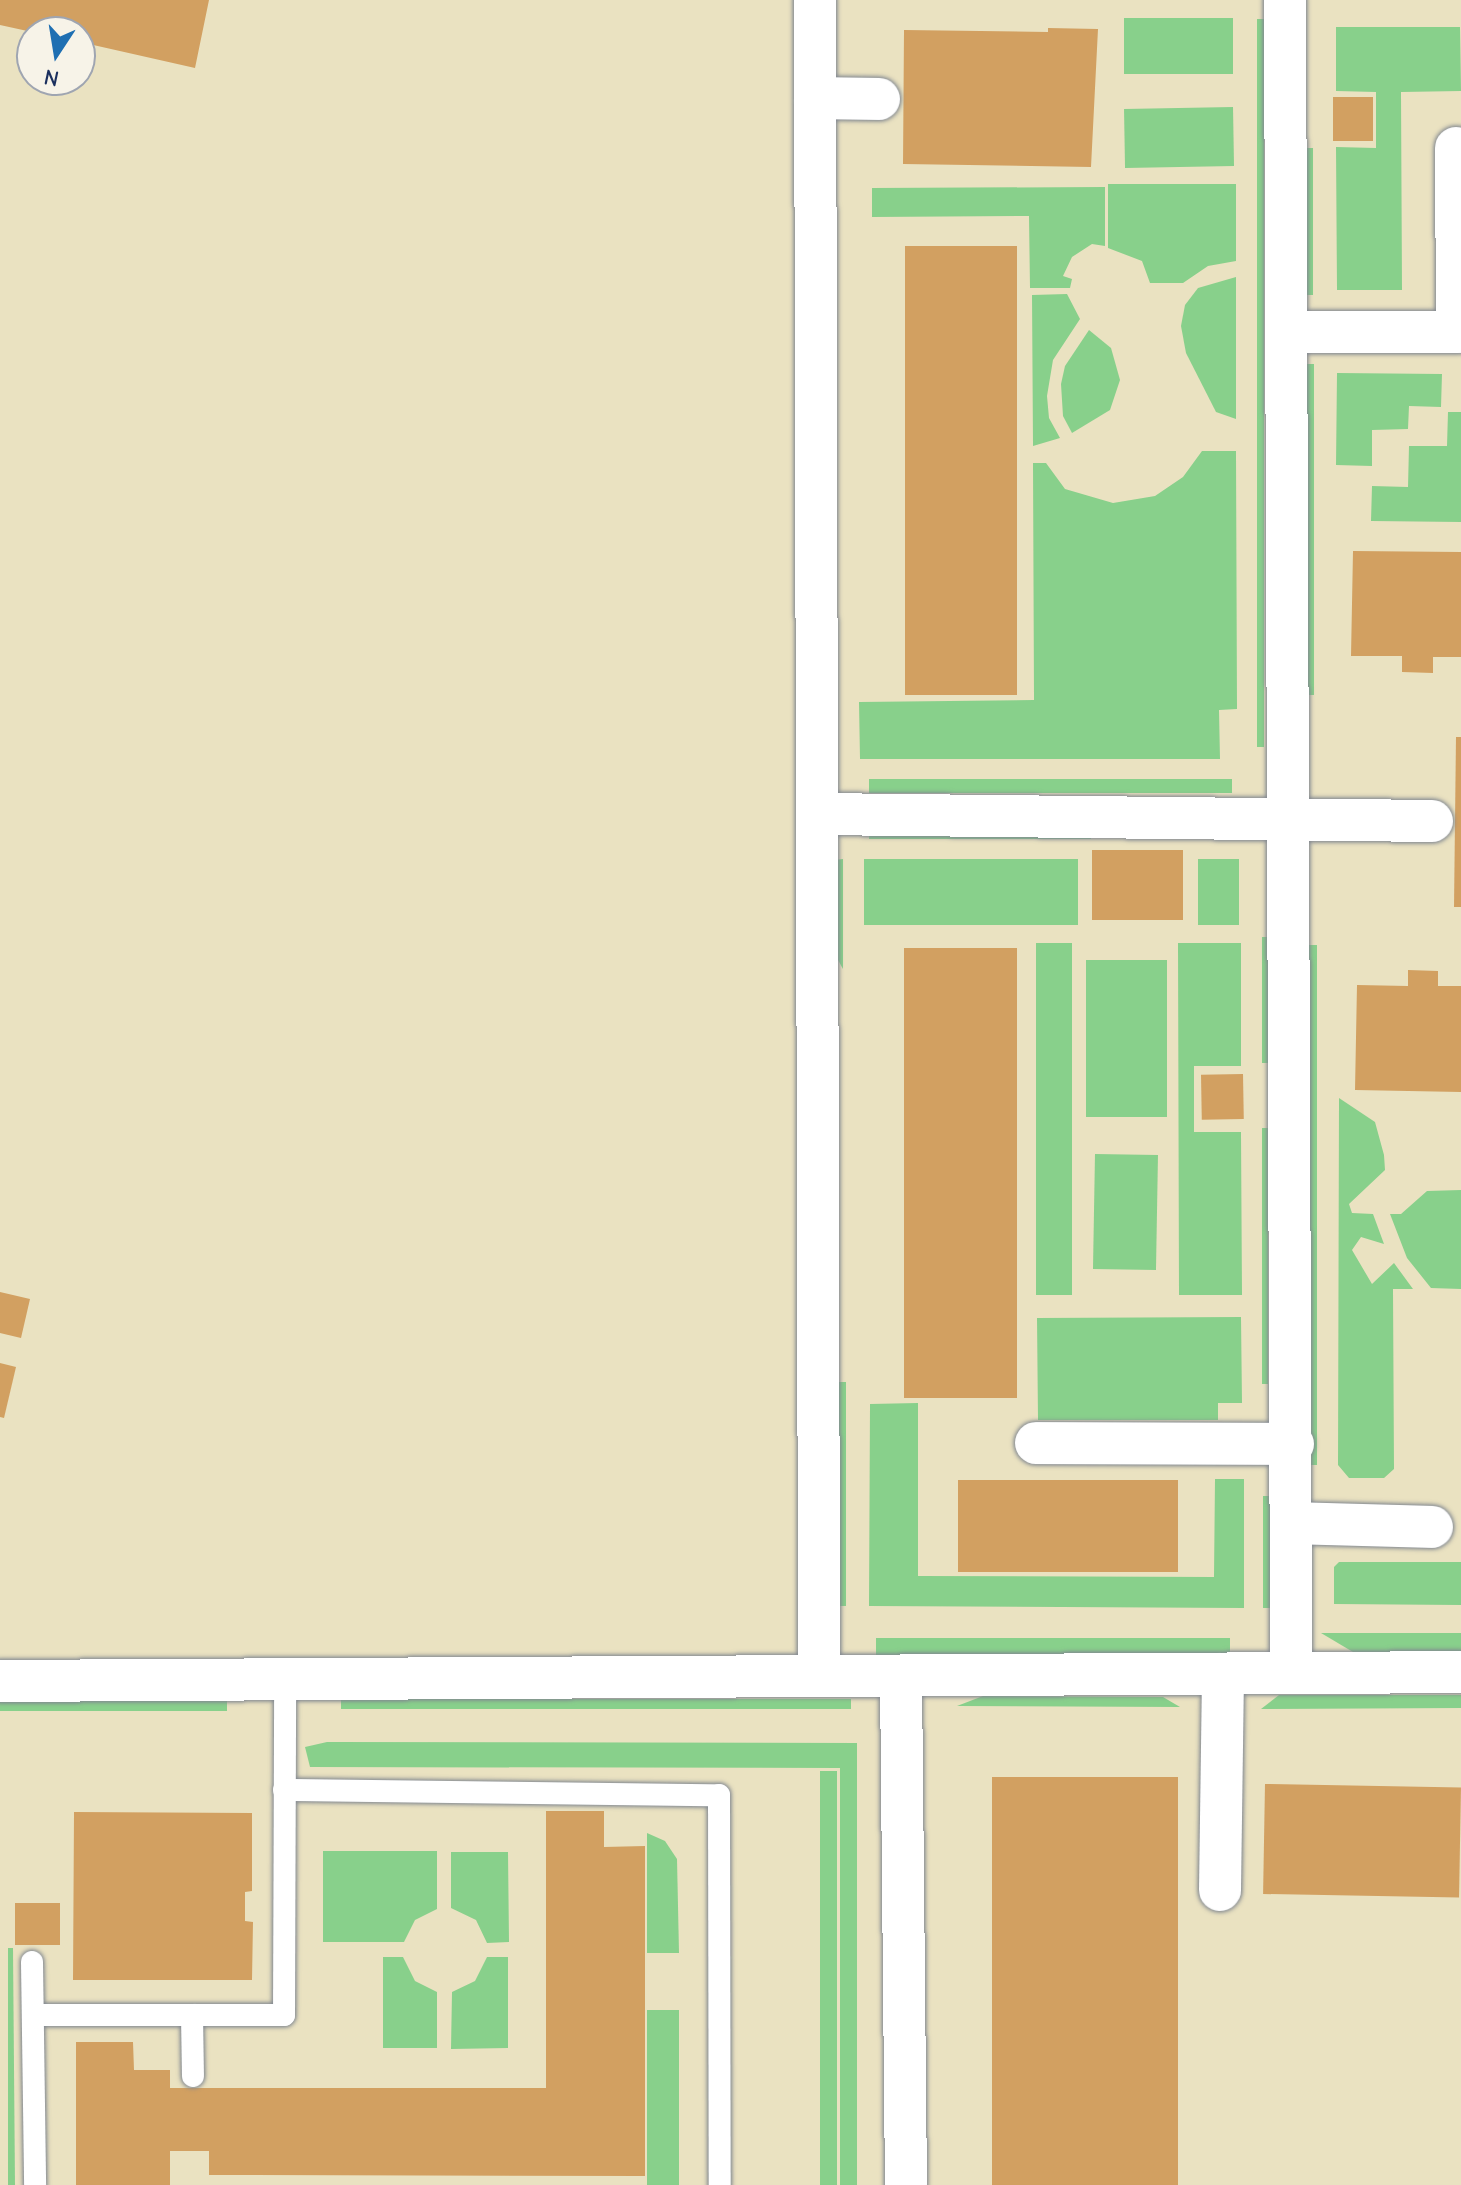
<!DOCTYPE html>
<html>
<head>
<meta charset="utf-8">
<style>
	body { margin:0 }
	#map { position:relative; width:1461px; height:2185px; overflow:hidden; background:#eae2c1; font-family:"Comic Neue",sans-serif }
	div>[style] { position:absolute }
	.green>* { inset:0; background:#88d08b; transform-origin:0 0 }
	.building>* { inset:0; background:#d2a061; transform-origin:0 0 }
	.roads { filter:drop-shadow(0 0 2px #828890) drop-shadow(0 0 2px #828890) }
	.lane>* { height:22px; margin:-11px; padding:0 11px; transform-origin:11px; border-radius:11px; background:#fff }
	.street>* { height:42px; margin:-21px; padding:0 21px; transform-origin:21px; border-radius:21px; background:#fff }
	span { translate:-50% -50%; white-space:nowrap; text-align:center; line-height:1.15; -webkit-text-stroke:7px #f7f3e8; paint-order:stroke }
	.north { position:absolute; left:16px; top:16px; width:80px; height:80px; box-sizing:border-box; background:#f7f3e8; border:2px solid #9fa5b1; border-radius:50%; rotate:192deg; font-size:22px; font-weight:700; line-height:32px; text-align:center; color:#1b2f5e }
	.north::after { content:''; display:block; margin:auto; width:28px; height:36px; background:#1f6fb2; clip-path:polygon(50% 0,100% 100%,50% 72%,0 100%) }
</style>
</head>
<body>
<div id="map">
	<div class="green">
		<i style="left:1124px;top:18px;width:109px;height:56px"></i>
		<i style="left:1257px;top:19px;width:7px;height:728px"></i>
		<i style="clip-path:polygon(1336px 27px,1460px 27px,1461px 91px,1401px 92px,1402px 290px,1337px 290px,1336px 147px,1376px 148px,1376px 92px,1336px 91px)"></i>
		<i style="left:1233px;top:107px;width:59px;height:109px;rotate:89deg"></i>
		<i style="left:1304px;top:148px;width:9px;height:147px"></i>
		<i style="clip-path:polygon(1108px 184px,1236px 184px,1236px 261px,1208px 266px,1183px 283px,1150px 283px,1142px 261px,1108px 248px)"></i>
		<i style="clip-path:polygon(1105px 187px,1105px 246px,1092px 244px,1072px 257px,1063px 276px,1072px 279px,1070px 288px,1030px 288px,1029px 216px,872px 217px,872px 188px)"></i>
		<i style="clip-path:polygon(1236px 277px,1236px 419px,1216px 412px,1186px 353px,1181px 326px,1185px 305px,1198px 288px)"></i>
		<i style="clip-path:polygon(1067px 294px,1080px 319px,1053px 360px,1047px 396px,1049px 418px,1060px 438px,1033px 446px,1032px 295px)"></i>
		<i style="clip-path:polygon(1089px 330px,1111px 348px,1120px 380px,1110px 410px,1072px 433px,1063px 416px,1061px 384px,1065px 366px)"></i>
		<i style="left:1305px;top:364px;width:9px;height:331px"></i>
		<i style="clip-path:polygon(1337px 373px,1442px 374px,1441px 407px,1409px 406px,1408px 429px,1372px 430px,1372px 466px,1336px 465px)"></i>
		<i style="clip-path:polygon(1448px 412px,1461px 412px,1461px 522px,1371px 521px,1372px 486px,1408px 487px,1409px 446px,1447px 446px)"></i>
		<i style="clip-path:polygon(1202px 451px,1236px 451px,1237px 709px,1219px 710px,1220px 759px,860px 759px,859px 702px,1034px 700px,1033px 463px,1046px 463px,1065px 489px,1113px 503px,1155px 496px,1183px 477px)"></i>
		<i style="left:1232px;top:779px;width:14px;height:363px;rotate:90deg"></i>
		<i style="left:869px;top:830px;width:222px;height:9px"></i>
		<i style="clip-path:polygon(843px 859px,843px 969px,838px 960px,834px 860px)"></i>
		<i style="left:864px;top:859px;width:214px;height:66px"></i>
		<i style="left:1198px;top:859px;width:41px;height:66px"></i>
		<i style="left:1262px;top:937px;width:6px;height:126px"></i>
		<i style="left:1036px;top:943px;width:36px;height:352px"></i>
		<i style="clip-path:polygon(1178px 943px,1241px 943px,1241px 1066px,1194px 1066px,1194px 1132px,1241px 1132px,1242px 1295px,1179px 1295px)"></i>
		<i style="left:1309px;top:945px;width:8px;height:520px"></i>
		<i style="left:1086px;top:960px;width:81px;height:157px"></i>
		<i style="clip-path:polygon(1339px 1098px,1375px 1122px,1384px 1155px,1385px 1170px,1349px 1204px,1352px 1213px,1373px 1214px,1384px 1244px,1361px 1237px,1352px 1250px,1372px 1284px,1394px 1263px,1413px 1289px,1393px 1289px,1394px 1469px,1384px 1478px,1349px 1478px,1338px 1465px)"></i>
		<i style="left:1262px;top:1128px;width:6px;height:256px"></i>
		<i style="left:1095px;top:1154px;width:63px;height:115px;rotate:1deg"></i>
		<i style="clip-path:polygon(1461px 1190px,1461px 1289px,1431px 1288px,1407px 1258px,1390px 1214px,1401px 1214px,1427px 1191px)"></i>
		<i style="clip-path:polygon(1241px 1317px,1242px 1403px,1218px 1403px,1218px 1420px,1038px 1420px,1037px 1318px)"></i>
		<i style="left:838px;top:1382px;width:8px;height:224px"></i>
		<i style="clip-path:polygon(918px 1403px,918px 1576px,1214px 1577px,1215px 1479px,1244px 1479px,1244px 1608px,869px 1606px,870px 1404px)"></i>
		<i style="left:1263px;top:1496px;width:7px;height:112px"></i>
		<i style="clip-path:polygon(1339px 1562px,1461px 1562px,1461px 1605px,1334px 1604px,1334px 1567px)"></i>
		<i style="clip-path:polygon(1321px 1633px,1461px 1633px,1461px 1652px,1353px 1652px)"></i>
		<i style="left:876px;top:1638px;width:354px;height:17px"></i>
		<i style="clip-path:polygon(1279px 1695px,1461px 1695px,1461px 1708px,1261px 1709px)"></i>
		<i style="clip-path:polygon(983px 1696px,1163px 1697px,1180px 1707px,957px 1706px)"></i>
		<i style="left:851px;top:1699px;width:10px;height:510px;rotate:90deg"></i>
		<i style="left:0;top:1701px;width:227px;height:10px"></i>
		<i style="clip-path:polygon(327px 1742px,857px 1743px,857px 2185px,840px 2185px,840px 1768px,310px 1767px,305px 1747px)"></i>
		<i style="left:820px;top:1771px;width:17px;height:414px"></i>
		<i style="clip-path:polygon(647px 1833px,665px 1841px,677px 1859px,679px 1953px,647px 1953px)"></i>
		<i style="clip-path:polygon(323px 1851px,437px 1851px,437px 1909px,415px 1920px,404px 1942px,323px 1942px)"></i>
		<i style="clip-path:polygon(451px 1852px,508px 1852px,509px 1942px,487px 1943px,476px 1920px,451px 1908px)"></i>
		<i style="clip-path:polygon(8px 1948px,13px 1948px,15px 2185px,8px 2185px)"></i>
		<i style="clip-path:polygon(383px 1957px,403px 1957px,415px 1981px,437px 1992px,437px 2048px,383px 2048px)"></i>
		<i style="clip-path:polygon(487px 1957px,508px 1957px,508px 2048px,451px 2049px,452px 1992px,475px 1981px)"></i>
		<i style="left:647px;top:2010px;width:32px;height:175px"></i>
	</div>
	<div class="building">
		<i style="clip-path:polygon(0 0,209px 0,195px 68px,80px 42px,80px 32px,32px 32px,0 25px)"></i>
		<i style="clip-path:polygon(1048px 28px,1098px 29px,1091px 167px,903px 164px,904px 30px,1048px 32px)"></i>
		<i style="left:1333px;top:97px;width:40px;height:44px"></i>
		<i style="left:905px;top:246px;width:112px;height:449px"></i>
		<i style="clip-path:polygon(1353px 551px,1461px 552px,1461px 657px,1433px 657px,1433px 673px,1402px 672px,1402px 656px,1351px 656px)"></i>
		<i style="clip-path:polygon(1456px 737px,1461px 737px,1461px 907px,1454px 907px)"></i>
		<i style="left:1092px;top:850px;width:91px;height:70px"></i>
		<i style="left:904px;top:948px;width:113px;height:450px"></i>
		<i style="clip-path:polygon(1408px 970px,1438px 971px,1438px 986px,1461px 986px,1461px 1092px,1355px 1090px,1357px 985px,1408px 986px)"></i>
		<i style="left:1243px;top:1074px;width:45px;height:42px;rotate:89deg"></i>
		<i style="clip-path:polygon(0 1292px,30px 1299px,21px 1338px,0 1333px)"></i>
		<i style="clip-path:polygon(0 1363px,16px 1367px,4px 1418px,0 1417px)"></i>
		<i style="left:958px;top:1480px;width:220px;height:92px"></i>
		<i style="left:992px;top:1777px;width:186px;height:408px"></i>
		<i style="left:1265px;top:1784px;width:196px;height:110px;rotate:1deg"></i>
		<i style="clip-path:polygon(546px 1811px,604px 1811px,604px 1847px,645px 1846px,645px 2176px,209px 2175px,209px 2151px,170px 2151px,170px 2185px,76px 2185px,76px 2042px,133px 2042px,134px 2070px,170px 2070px,170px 2088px,546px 2088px)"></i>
		<i style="clip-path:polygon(74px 1812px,252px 1813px,252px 1891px,245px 1892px,245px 1921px,253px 1922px,252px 1980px,73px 1980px)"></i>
		<i style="left:15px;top:1903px;width:45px;height:42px"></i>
	</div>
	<div class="roads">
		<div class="lane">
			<i style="left:284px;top:1790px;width:435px;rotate:0.7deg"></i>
			<i style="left:719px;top:1795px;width:390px;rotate:89.9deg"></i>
			<i style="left:32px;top:1962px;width:223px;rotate:89.2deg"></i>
			<i style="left:33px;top:2015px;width:251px"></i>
			<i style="left:284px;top:2015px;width:336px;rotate:-89.8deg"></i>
			<i style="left:192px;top:2015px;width:61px;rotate:89.1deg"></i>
		</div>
		<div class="street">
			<i style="left:815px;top:0;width:1675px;rotate:89.86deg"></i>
			<i style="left:1285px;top:0;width:1673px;rotate:89.79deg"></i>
			<i style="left:815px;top:98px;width:64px;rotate:0.9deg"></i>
			<i style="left:1290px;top:332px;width:167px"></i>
			<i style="left:1457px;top:332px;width:184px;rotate:-90.3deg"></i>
			<i style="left:817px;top:814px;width:615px;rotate:0.65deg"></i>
			<i style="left:1036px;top:1443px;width:257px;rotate:0.2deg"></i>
			<i style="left:1293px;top:1523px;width:139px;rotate:1.6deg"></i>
			<i style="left:901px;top:1676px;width:509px;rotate:89.44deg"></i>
			<i style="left:0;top:1681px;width:1461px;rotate:-0.35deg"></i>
			<i style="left:1220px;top:1890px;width:216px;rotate:-89.2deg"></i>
		</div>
	</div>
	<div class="north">N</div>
</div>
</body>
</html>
